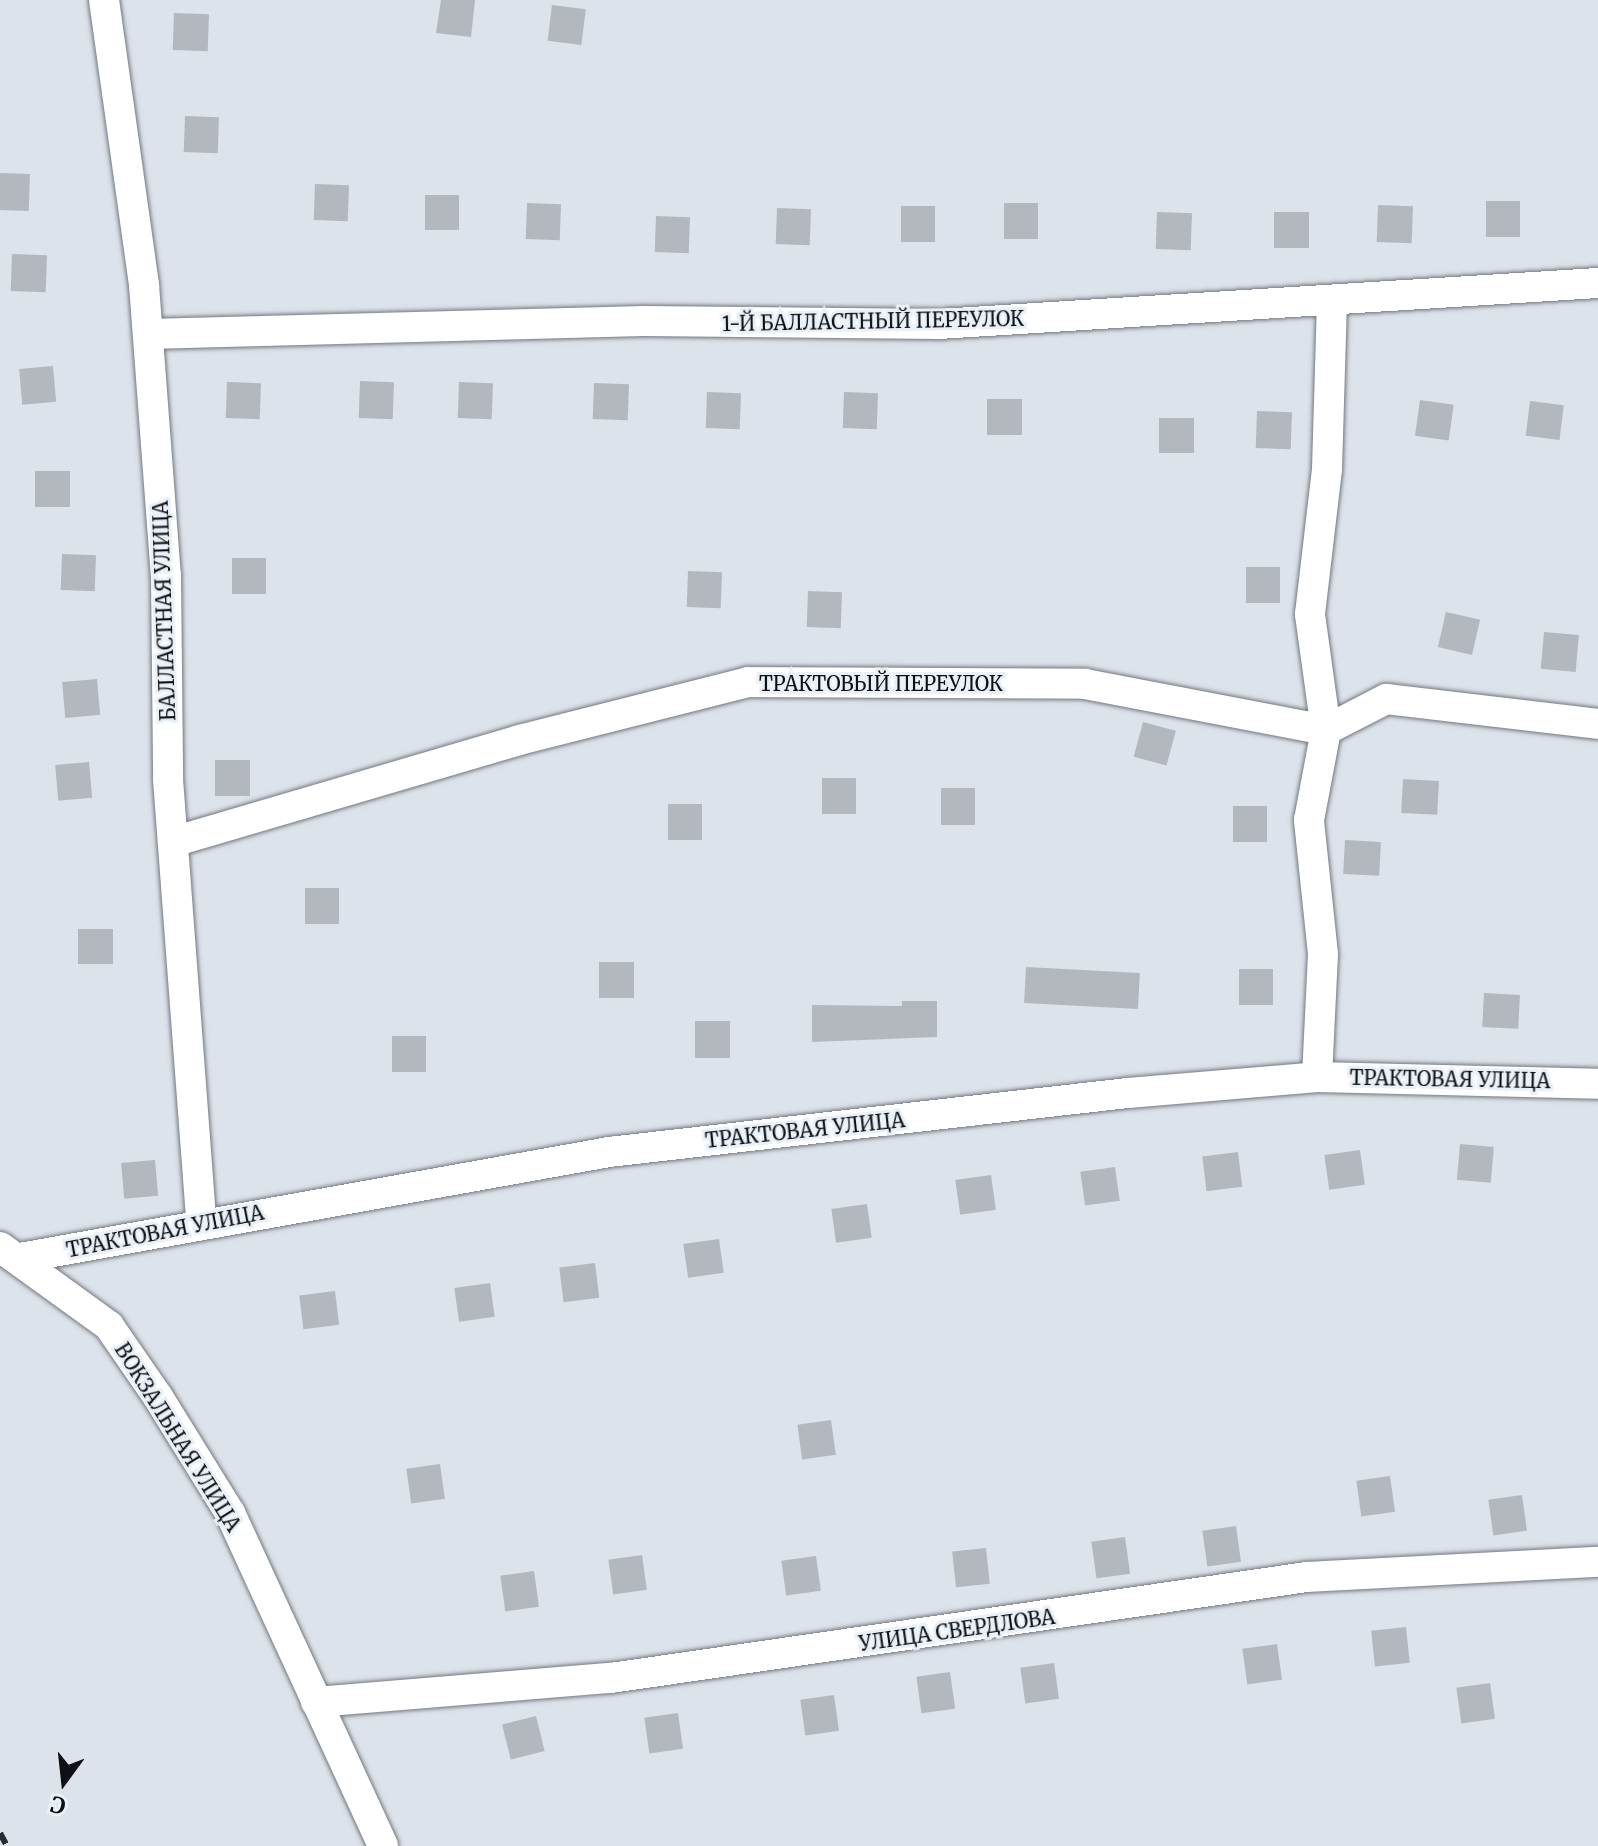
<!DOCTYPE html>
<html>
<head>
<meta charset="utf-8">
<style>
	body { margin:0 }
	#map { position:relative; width:1598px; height:1846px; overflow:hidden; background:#dde3eb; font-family:Merriweather,serif }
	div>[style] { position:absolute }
	.building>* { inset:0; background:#b3b8bf; transform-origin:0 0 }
	.roads { filter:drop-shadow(0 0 2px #73787f) drop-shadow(0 0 2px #73787f) }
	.minor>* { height:30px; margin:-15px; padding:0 15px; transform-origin:15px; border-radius:15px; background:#fff }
	.rail>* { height:6px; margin-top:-3px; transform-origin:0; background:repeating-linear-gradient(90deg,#292b2f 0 12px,transparent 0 18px) }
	span { translate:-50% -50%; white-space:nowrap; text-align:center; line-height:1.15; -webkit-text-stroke:6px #eaf0f8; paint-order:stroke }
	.street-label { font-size:20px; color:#0e1013 }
	.north { position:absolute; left:24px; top:1742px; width:80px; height:80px; -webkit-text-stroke:6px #eaf0f8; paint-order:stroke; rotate:195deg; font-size:22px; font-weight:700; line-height:32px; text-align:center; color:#0e1013 }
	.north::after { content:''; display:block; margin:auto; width:28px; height:36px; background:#0e1013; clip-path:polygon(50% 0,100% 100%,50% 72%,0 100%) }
</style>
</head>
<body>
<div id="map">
	<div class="building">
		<i style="clip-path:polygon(441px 0,475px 0,471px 37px,436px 33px)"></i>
		<i style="left:552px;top:5px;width:34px;height:36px;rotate:7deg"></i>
		<i style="left:174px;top:13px;width:35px;height:37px;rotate:2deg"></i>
		<i style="left:185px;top:116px;width:34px;height:36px;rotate:2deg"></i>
		<i style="left:0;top:173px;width:30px;height:37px;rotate:2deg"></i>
		<i style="left:315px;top:184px;width:34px;height:36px;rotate:2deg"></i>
		<i style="left:425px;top:195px;width:34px;height:35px"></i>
		<i style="left:1486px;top:201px;width:34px;height:36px"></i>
		<i style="left:527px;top:203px;width:34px;height:36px;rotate:2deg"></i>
		<i style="left:1004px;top:203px;width:34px;height:36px"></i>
		<i style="left:1378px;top:205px;width:35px;height:37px;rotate:2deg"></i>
		<i style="left:901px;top:206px;width:34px;height:36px"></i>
		<i style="left:777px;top:208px;width:34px;height:36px;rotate:2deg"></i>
		<i style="left:1157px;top:212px;width:35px;height:37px;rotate:2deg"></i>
		<i style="left:1274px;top:212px;width:35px;height:36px"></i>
		<i style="left:656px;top:216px;width:34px;height:36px;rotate:2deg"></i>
		<i style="left:12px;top:254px;width:35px;height:37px;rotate:2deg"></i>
		<i style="left:53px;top:366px;width:36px;height:34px;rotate:85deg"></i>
		<i style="left:360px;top:381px;width:34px;height:37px;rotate:2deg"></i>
		<i style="left:227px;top:382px;width:34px;height:36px;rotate:2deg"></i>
		<i style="left:459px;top:382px;width:34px;height:36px;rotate:2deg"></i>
		<i style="left:594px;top:383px;width:35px;height:36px;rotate:2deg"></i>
		<i style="left:707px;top:392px;width:34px;height:36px;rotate:2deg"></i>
		<i style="left:844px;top:392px;width:34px;height:36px;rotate:2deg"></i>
		<i style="left:987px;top:399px;width:35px;height:36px"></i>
		<i style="left:1420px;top:400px;width:34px;height:36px;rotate:8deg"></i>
		<i style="left:1530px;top:401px;width:34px;height:35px;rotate:7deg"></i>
		<i style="left:1257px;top:411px;width:35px;height:37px;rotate:2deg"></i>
		<i style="left:1159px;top:418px;width:35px;height:35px"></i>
		<i style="left:35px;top:471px;width:35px;height:36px"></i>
		<i style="left:62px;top:554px;width:34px;height:36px;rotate:2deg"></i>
		<i style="left:232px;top:558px;width:34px;height:36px"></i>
		<i style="left:1246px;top:567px;width:34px;height:36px"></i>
		<i style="left:688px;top:571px;width:34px;height:36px;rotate:2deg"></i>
		<i style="left:808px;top:591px;width:34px;height:36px;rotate:2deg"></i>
		<i style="left:1446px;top:612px;width:35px;height:36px;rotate:13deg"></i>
		<i style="left:1544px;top:632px;width:35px;height:37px;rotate:5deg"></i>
		<i style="left:97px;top:679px;width:36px;height:35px;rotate:85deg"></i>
		<i style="left:1143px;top:722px;width:34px;height:36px;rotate:15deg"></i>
		<i style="left:215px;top:760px;width:35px;height:36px"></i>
		<i style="left:89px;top:762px;width:36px;height:34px;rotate:85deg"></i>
		<i style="left:822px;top:778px;width:34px;height:36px"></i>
		<i style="left:1403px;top:779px;width:36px;height:34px;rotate:3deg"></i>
		<i style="left:975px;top:788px;width:37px;height:34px;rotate:90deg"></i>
		<i style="left:668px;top:804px;width:34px;height:36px"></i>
		<i style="left:1233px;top:806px;width:34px;height:36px"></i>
		<i style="left:1345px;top:840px;width:36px;height:34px;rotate:3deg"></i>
		<i style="left:305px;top:888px;width:34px;height:36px"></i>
		<i style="left:78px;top:929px;width:35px;height:35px"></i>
		<i style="left:634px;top:962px;width:36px;height:35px;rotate:90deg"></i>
		<i style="left:1026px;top:967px;width:114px;height:36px;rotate:3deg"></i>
		<i style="left:1239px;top:969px;width:34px;height:36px"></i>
		<i style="left:1484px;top:993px;width:36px;height:34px;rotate:3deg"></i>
		<i style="clip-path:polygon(902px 1001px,937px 1001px,937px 1037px,812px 1042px,812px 1005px,902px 1006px)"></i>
		<i style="left:695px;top:1021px;width:35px;height:37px"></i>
		<i style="left:392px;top:1036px;width:34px;height:36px"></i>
		<i style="left:1460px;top:1144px;width:34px;height:36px;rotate:5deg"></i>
		<i style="left:1360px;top:1150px;width:35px;height:36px;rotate:82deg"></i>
		<i style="left:1238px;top:1152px;width:35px;height:36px;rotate:83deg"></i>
		<i style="left:155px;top:1160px;width:36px;height:34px;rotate:85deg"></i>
		<i style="left:1115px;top:1167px;width:34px;height:35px;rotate:82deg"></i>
		<i style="left:991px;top:1175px;width:35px;height:36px;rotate:82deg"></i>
		<i style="left:867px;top:1204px;width:34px;height:36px;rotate:82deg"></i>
		<i style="left:719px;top:1239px;width:34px;height:36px;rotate:82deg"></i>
		<i style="left:595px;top:1263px;width:35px;height:36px;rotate:83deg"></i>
		<i style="left:490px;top:1283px;width:34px;height:36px;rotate:82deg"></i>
		<i style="left:335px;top:1291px;width:34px;height:36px;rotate:83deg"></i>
		<i style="left:831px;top:1420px;width:35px;height:34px;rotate:82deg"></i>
		<i style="left:440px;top:1464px;width:35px;height:34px;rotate:82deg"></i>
		<i style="left:1390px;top:1476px;width:36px;height:34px;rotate:82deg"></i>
		<i style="left:1522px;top:1495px;width:36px;height:34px;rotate:82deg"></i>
		<i style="left:1236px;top:1526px;width:36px;height:34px;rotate:82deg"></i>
		<i style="left:1125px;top:1537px;width:37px;height:34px;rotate:82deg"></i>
		<i style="left:986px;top:1548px;width:36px;height:34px;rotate:84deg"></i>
		<i style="left:642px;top:1555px;width:35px;height:34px;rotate:82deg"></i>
		<i style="left:816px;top:1556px;width:35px;height:35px;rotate:82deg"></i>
		<i style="left:534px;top:1571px;width:36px;height:34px;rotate:82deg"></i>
		<i style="left:1406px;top:1627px;width:36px;height:35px;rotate:84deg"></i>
		<i style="left:1277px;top:1644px;width:36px;height:35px;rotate:82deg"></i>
		<i style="left:1054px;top:1663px;width:36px;height:34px;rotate:82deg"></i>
		<i style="left:950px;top:1672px;width:37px;height:34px;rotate:82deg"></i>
		<i style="left:1490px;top:1683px;width:36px;height:34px;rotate:82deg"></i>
		<i style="left:834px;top:1695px;width:36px;height:34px;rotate:82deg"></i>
		<i style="left:678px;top:1713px;width:36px;height:34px;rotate:82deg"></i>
		<i style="left:536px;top:1716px;width:36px;height:35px;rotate:76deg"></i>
	</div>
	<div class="roads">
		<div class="minor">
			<i style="left:104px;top:0;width:288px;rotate:82deg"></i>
			<i style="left:144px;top:285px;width:291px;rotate:85.7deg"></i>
			<i style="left:166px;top:575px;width:204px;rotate:89.4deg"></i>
			<i style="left:168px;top:779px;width:445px;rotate:85.7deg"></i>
			<i style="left:148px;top:334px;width:497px;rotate:-1.5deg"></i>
			<i style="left:645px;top:321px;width:294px;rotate:0.6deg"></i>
			<i style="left:939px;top:324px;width:660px;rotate:-3.56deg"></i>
			<i style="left:173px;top:842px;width:361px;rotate:-16.4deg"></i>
			<i style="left:519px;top:740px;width:236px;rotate:-14.2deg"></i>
			<i style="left:748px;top:682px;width:337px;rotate:0.3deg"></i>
			<i style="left:1085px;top:684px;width:245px;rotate:10.8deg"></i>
			<i style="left:1326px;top:730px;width:68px;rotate:-27.3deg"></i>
			<i style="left:1386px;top:699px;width:213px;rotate:6.7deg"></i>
			<i style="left:1317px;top:1077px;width:123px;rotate:-87.2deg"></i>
			<i style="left:1323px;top:954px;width:135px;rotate:-96deg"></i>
			<i style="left:1309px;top:820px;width:92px;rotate:-79.3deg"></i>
			<i style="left:1326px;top:730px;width:117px;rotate:-97.9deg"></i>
			<i style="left:1310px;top:614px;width:146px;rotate:-83.3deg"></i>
			<i style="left:1327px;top:469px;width:168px;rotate:-88.3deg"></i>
			<i style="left:0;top:1247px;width:135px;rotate:35.9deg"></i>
			<i style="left:109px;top:1326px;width:86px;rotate:55.4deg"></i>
			<i style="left:158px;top:1397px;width:137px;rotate:58.2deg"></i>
			<i style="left:230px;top:1513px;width:366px;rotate:65.3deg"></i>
			<i style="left:20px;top:1258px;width:598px;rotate:-10.2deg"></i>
			<i style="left:609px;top:1152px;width:522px;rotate:-6.49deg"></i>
			<i style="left:1128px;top:1093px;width:190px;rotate:-4.8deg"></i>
			<i style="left:1317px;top:1077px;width:281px;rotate:1.4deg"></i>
			<i style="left:316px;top:1702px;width:296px;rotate:-4.7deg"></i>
			<i style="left:611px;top:1678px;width:703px;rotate:-8.26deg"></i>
			<i style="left:1307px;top:1577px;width:291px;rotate:-3deg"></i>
		</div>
	</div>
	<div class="rail">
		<i style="left:0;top:1833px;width:15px;rotate:62deg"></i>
	</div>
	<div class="street-label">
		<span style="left:873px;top:321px;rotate:-1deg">1-Й БАЛЛАСТНЫЙ ПЕРЕУЛОК</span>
		<span style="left:164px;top:611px;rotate:-92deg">БАЛЛАСТНАЯ УЛИЦА</span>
		<span style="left:881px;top:683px">ТРАКТОВЫЙ ПЕРЕУЛОК</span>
		<span style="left:1450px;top:1079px;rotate:1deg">ТРАКТОВАЯ УЛИЦА</span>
		<span style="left:805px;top:1130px;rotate:-6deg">ТРАКТОВАЯ УЛИЦА</span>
		<span style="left:165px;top:1231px;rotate:-11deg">ТРАКТОВАЯ УЛИЦА</span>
		<span style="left:178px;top:1437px;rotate:58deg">ВОКЗАЛЬНАЯ УЛИЦА</span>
		<span style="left:957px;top:1630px;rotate:-8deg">УЛИЦА СВЕРДЛОВА</span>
	</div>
	<div class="north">С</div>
</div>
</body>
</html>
